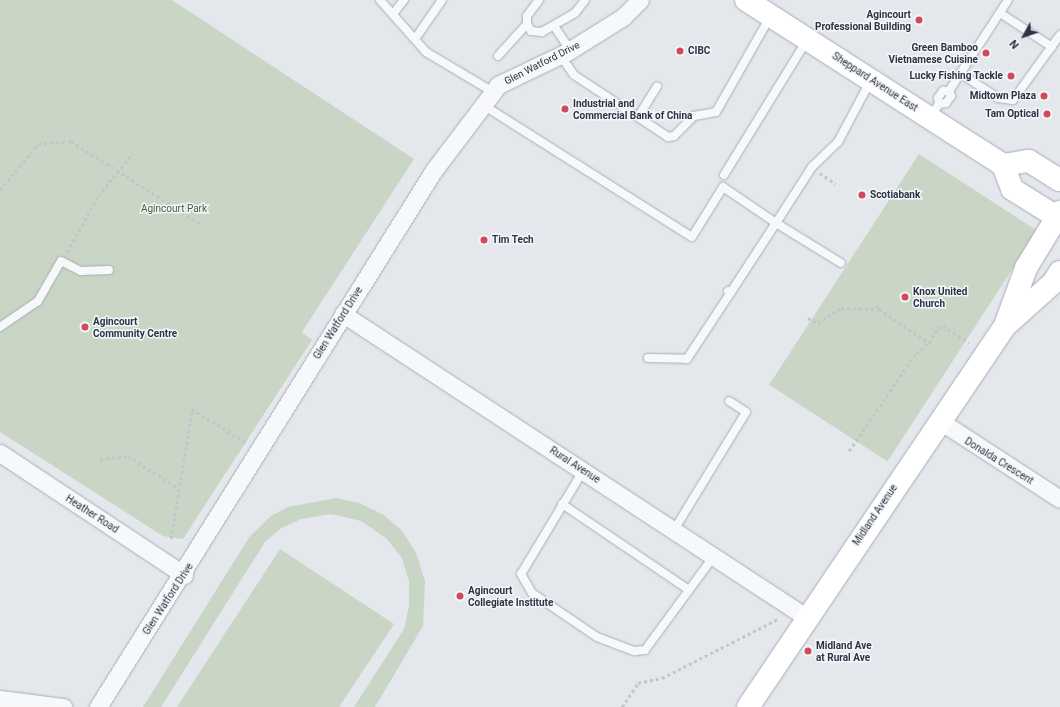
<!DOCTYPE html>
<html>
<head>
<meta charset="utf-8">
<style>
	body { margin:0 }
	#map { position:relative; width:1060px; height:707px; overflow:hidden; background:#e4e7ec; font-family:Roboto,sans-serif }
	div>[style] { position:absolute }
	.green>* { inset:0; background:#c9d6c5; transform-origin:0 0 }
	.path>* { height:2.5px; margin-top:-1.25px; transform-origin:0; background:repeating-linear-gradient(90deg,#c2c5cb 0 3px,transparent 0 6px) }
	.roads { filter:drop-shadow(0 0 1px #a9aeb7) drop-shadow(0 0 1px #a9aeb7) }
	.lane>* { height:8px; margin:-4px; padding:0 4px; transform-origin:4px; border-radius:4px; background:#f7f8fa }
	.street>* { height:17px; margin:-8.5px; padding:0 8.5px; transform-origin:8.5px; border-radius:8.5px; background:#f7f8fa }
	.secondary>* { height:22px; margin:-11px; padding:0 11px; transform-origin:11px; border-radius:11px; background:#fff }
	.dots>* { width:11px; height:11px; translate:-50% -50%; box-sizing:border-box; border:2px solid #f4f6f9; border-radius:50% }
	span { translate:-50% -50%; white-space:nowrap; text-align:center; line-height:1.15; -webkit-text-stroke:3px #f4f6f9; paint-order:stroke }
	.poi-label { font-size:10px; color:#2b3445; font-weight:700 }
	.right { translate:-100% -50%; text-align:right }
	.left { translate:0 -50%; text-align:left }
	.street-label { font-size:10px; color:#2b3445 }
	.park-label { font-size:10px; color:#3f6138 }
	.north { position:absolute; left:1004px; top:16px; width:40px; height:40px; -webkit-text-stroke:3px #f4f6f9; paint-order:stroke; rotate:230deg; font-size:11px; font-weight:700; line-height:16px; text-align:center; color:#2b3445 }
	.north::after { content:''; display:block; margin:auto; width:14px; height:18px; background:#2b3445; clip-path:polygon(50% 0,100% 100%,50% 72%,0 100%) }
</style>
</head>
<body>
<div id="map">
	<div class="green">
		<i style="clip-path:polygon(0 0,172px 0,414px 159px,302px 332px,312px 340px,183px 539px,163px 536px,0 432px)"></i>
		<i style="left:919px;top:154px;width:141px;height:275px;rotate:33deg"></i>
		<i style="clip-path:polygon(336px 498px,359px 503px,384px 515px,403px 532px,416px 553px,425px 581px,423px 626px,375px 707px,354px 707px,404px 629px,409px 606px,409px 581px,402px 558px,387px 539px,361px 521px,331px 514px,301px 519px,280px 529px,265px 542px,161px 707px,143px 707px,250px 536px,271px 516px,288px 507px)"></i>
		<i style="clip-path:polygon(280px 549px,394px 624px,339px 707px,177px 707px)"></i>
	</div>
	<div class="path">
		<i style="left:820px;top:173px;width:19px;rotate:35deg"></i>
		<i style="left:0;top:190px;width:60px;rotate:-50.4deg"></i>
		<i style="left:38px;top:144px;width:33px;rotate:-5deg"></i>
		<i style="left:71px;top:141px;width:154px;rotate:32.6deg"></i>
		<i style="left:67px;top:252px;width:64px;rotate:-61deg"></i>
		<i style="left:98px;top:196px;width:55px;rotate:-50.9deg"></i>
		<i style="left:876px;top:308px;width:6px;rotate:-51deg"></i>
		<i style="left:808px;top:318px;width:11px;rotate:27deg"></i>
		<i style="left:818px;top:323px;width:27px;rotate:-33deg"></i>
		<i style="left:841px;top:308px;width:38px;rotate:2deg"></i>
		<i style="left:879px;top:309px;width:60px;rotate:34.2deg"></i>
		<i style="left:849px;top:451px;width:119px;rotate:-55.6deg"></i>
		<i style="left:916px;top:353px;width:16px;rotate:-38deg"></i>
		<i style="left:929px;top:343px;width:17px;rotate:-59deg"></i>
		<i style="left:938px;top:328px;width:5px;rotate:-22deg"></i>
		<i style="left:943px;top:326px;width:31px;rotate:33deg"></i>
		<i style="left:100px;top:459px;width:28px;rotate:-6deg"></i>
		<i style="left:128px;top:456px;width:59px;rotate:32.6deg"></i>
		<i style="left:171px;top:539px;width:132px;rotate:-80.8deg"></i>
		<i style="left:192px;top:409px;width:65px;rotate:31.7deg"></i>
		<i style="left:622px;top:707px;width:29px;rotate:-56deg"></i>
		<i style="left:638px;top:683px;width:25px;rotate:-12deg"></i>
		<i style="left:662px;top:678px;width:130px;rotate:-27deg"></i>
	</div>
	<div class="roads">
		<div class="lane">
			<i style="left:380px;top:0;width:69px;rotate:48.5deg"></i>
			<i style="left:426px;top:52px;width:78px;rotate:30.8deg"></i>
			<i style="left:539px;top:0;width:20px;rotate:127deg"></i>
			<i style="left:527px;top:16px;width:8px;rotate:90deg"></i>
			<i style="left:527px;top:24px;width:8px;rotate:60deg"></i>
			<i style="left:531px;top:31px;width:11px;rotate:5deg"></i>
			<i style="left:542px;top:32px;width:38px;rotate:-30deg"></i>
			<i style="left:575px;top:13px;width:16px;rotate:-52deg"></i>
			<i style="left:1000px;top:13px;width:62px;rotate:33.2deg"></i>
			<i style="left:393px;top:14px;width:18px;rotate:-52deg"></i>
			<i style="left:554px;top:26px;width:29px;rotate:56deg"></i>
			<i style="left:415px;top:39px;width:47px;rotate:-55.3deg"></i>
			<i style="left:560px;top:55px;width:24px;rotate:55deg"></i>
			<i style="left:574px;top:75px;width:113px;rotate:33.4deg"></i>
			<i style="left:668px;top:137px;width:6px;rotate:-9deg"></i>
			<i style="left:674px;top:136px;width:28px;rotate:-45deg"></i>
			<i style="left:694px;top:116px;width:22px;rotate:-10deg"></i>
			<i style="left:716px;top:112px;width:109px;rotate:-60.4deg"></i>
			<i style="left:498px;top:56px;width:43px;rotate:-47.8deg"></i>
			<i style="left:960px;top:73px;width:45px;rotate:33.3deg"></i>
			<i style="left:998px;top:98px;width:15px;rotate:8deg"></i>
			<i style="left:1013px;top:100px;width:80px;rotate:-54.1deg"></i>
			<i style="left:949px;top:91px;width:108px;rotate:-57deg"></i>
			<i style="left:939px;top:104px;width:6px;rotate:-99deg"></i>
			<i style="left:938px;top:98px;width:9px;rotate:-54deg"></i>
			<i style="left:943px;top:91px;width:6px"></i>
			<i style="left:483px;top:105px;width:247px;rotate:32.3deg"></i>
			<i style="left:692px;top:237px;width:59px;rotate:-58.2deg"></i>
			<i style="left:723px;top:187px;width:64px;rotate:34.2deg"></i>
			<i style="left:776px;top:223px;width:67px;rotate:-57.3deg"></i>
			<i style="left:812px;top:167px;width:36px;rotate:-44deg"></i>
			<i style="left:838px;top:142px;width:70px;rotate:-62deg"></i>
			<i style="left:638px;top:117px;width:36px;rotate:-58deg"></i>
			<i style="left:930px;top:117px;width:16px;rotate:-55deg"></i>
			<i style="left:939px;top:104px;width:7px;rotate:-8deg"></i>
			<i style="left:946px;top:103px;width:9px;rotate:-54deg"></i>
			<i style="left:951px;top:96px;width:5px;rotate:-112deg"></i>
			<i style="left:724px;top:175px;width:158px;rotate:-58.4deg"></i>
			<i style="left:728px;top:291px;width:3px;rotate:18deg"></i>
			<i style="left:731px;top:292px;width:82px;rotate:-56.9deg"></i>
			<i style="left:776px;top:223px;width:76px;rotate:31.6deg"></i>
			<i style="left:0;top:327px;width:46px;rotate:-34.4deg"></i>
			<i style="left:38px;top:301px;width:46px;rotate:-60.1deg"></i>
			<i style="left:61px;top:261px;width:22px;rotate:27deg"></i>
			<i style="left:81px;top:271px;width:28px;rotate:-2deg"></i>
			<i style="left:648px;top:358px;width:39px;rotate:1deg"></i>
			<i style="left:687px;top:359px;width:80px;rotate:-56.7deg"></i>
			<i style="left:583px;top:471px;width:120px;rotate:121deg"></i>
			<i style="left:521px;top:574px;width:22px;rotate:60deg"></i>
			<i style="left:532px;top:593px;width:78px;rotate:34.1deg"></i>
			<i style="left:597px;top:637px;width:40px;rotate:21deg"></i>
			<i style="left:634px;top:651px;width:11px;rotate:-5deg"></i>
			<i style="left:645px;top:650px;width:117px;rotate:-53.7deg"></i>
			<i style="left:562px;top:504px;width:153px;rotate:34.1deg"></i>
			<i style="left:674px;top:530px;width:138px;rotate:-58.6deg"></i>
			<i style="left:746px;top:412px;width:20px;rotate:-147deg"></i>
		</div>
		<div class="street">
			<i style="left:343px;top:314px;width:553px;rotate:33.2deg"></i>
			<i style="left:940px;top:421px;width:143px;rotate:33deg"></i>
			<i style="left:0;top:453px;width:221px;rotate:33.5deg"></i>
			<i style="left:0;top:699px;width:64px;rotate:7.2deg"></i>
			<i style="left:98px;top:707px;width:633px;rotate:-57.97deg"></i>
			<i style="left:434px;top:170px;width:98px;rotate:-52.9deg"></i>
			<i style="left:493px;top:92px;width:9px;rotate:-54deg"></i>
			<i style="left:498px;top:85px;width:76px;rotate:-25.6deg"></i>
			<i style="left:567px;top:52px;width:66px;rotate:-32deg"></i>
			<i style="left:623px;top:17px;width:24px;rotate:-45deg"></i>
		</div>
		<div class="secondary">
			<i style="left:746px;top:0;width:305px;rotate:32.7deg"></i>
			<i style="left:1003px;top:165px;width:26px;rotate:69deg"></i>
			<i style="left:1012px;top:189px;width:57px;rotate:32deg"></i>
			<i style="left:1003px;top:165px;width:26px;rotate:-9deg"></i>
			<i style="left:1029px;top:161px;width:36px;rotate:32deg"></i>
			<i style="left:1006px;top:323px;width:59px;rotate:-70deg"></i>
			<i style="left:1026px;top:268px;width:66px;rotate:-58.7deg"></i>
			<i style="left:748px;top:707px;width:460px;rotate:-56deg"></i>
			<i style="left:1005px;top:326px;width:64px;rotate:-41.9deg"></i>
			<i style="left:1053px;top:283px;width:13px;rotate:-58deg"></i>
		</div>
	</div>
	<div class="dots">
		<i style="left:919px;top:20px;background:#d1495b"></i>
		<i style="left:680px;top:51px;background:#d1495b"></i>
		<i style="left:986px;top:53px;background:#d1495b"></i>
		<i style="left:1011px;top:76px;background:#d1495b"></i>
		<i style="left:1044px;top:96px;background:#d1495b"></i>
		<i style="left:565px;top:109px;background:#d1495b"></i>
		<i style="left:1047px;top:114px;background:#d1495b"></i>
		<i style="left:862px;top:195px;background:#d1495b"></i>
		<i style="left:484px;top:240px;background:#d1495b"></i>
		<i style="left:905px;top:297px;background:#d1495b"></i>
		<i style="left:85px;top:327px;background:#d1495b"></i>
		<i style="left:460px;top:596px;background:#d1495b"></i>
		<i style="left:808px;top:651px;background:#d1495b"></i>
	</div>
	<div class="poi-label">
		<span class="right" style="left:911px;top:20px">Agincourt<br>Professional Building</span>
		<span class="right" style="left:978px;top:53px">Green Bamboo<br>Vietnamese Cuisine</span>
		<span class="left" style="left:688px;top:51px">CIBC</span>
		<span class="right" style="left:1003px;top:76px">Lucky Fishing Tackle</span>
		<span class="right" style="left:1036px;top:96px">Midtown Plaza</span>
		<span class="left" style="left:573px;top:109px">Industrial and<br>Commercial Bank of China</span>
		<span class="right" style="left:1039px;top:114px">Tam Optical</span>
		<span class="left" style="left:870px;top:195px">Scotiabank</span>
		<span class="left" style="left:492px;top:240px">Tim Tech</span>
		<span class="left" style="left:913px;top:297px">Knox United<br>Church</span>
		<span class="left" style="left:93px;top:327px">Agincourt<br>Community Centre</span>
		<span class="left" style="left:468px;top:596px">Agincourt<br>Collegiate Institute</span>
		<span class="left" style="left:816px;top:651px">Midland Ave<br>at Rural Ave</span>
	</div>
	<div class="street-label">
		<span style="left:542px;top:63px;rotate:-27deg">Glen Watford Drive</span>
		<span style="left:875px;top:82px;rotate:33deg">Sheppard Avenue East</span>
		<span style="left:338px;top:323px;rotate:-58deg">Glen Watford Drive</span>
		<span style="left:999px;top:461px;rotate:32deg">Donalda Crescent</span>
		<span style="left:575px;top:465px;rotate:33deg">Rural Avenue</span>
		<span style="left:92px;top:514px;rotate:33deg">Heather Road</span>
		<span style="left:875px;top:515px;rotate:-56deg">Midland Avenue</span>
		<span style="left:168px;top:599px;rotate:-57deg">Glen Watford Drive</span>
	</div>
	<div class="park-label">
		<span style="left:174px;top:209px">Agincourt Park</span>
	</div>
	<div class="north">N</div>
</div>
</body>
</html>
